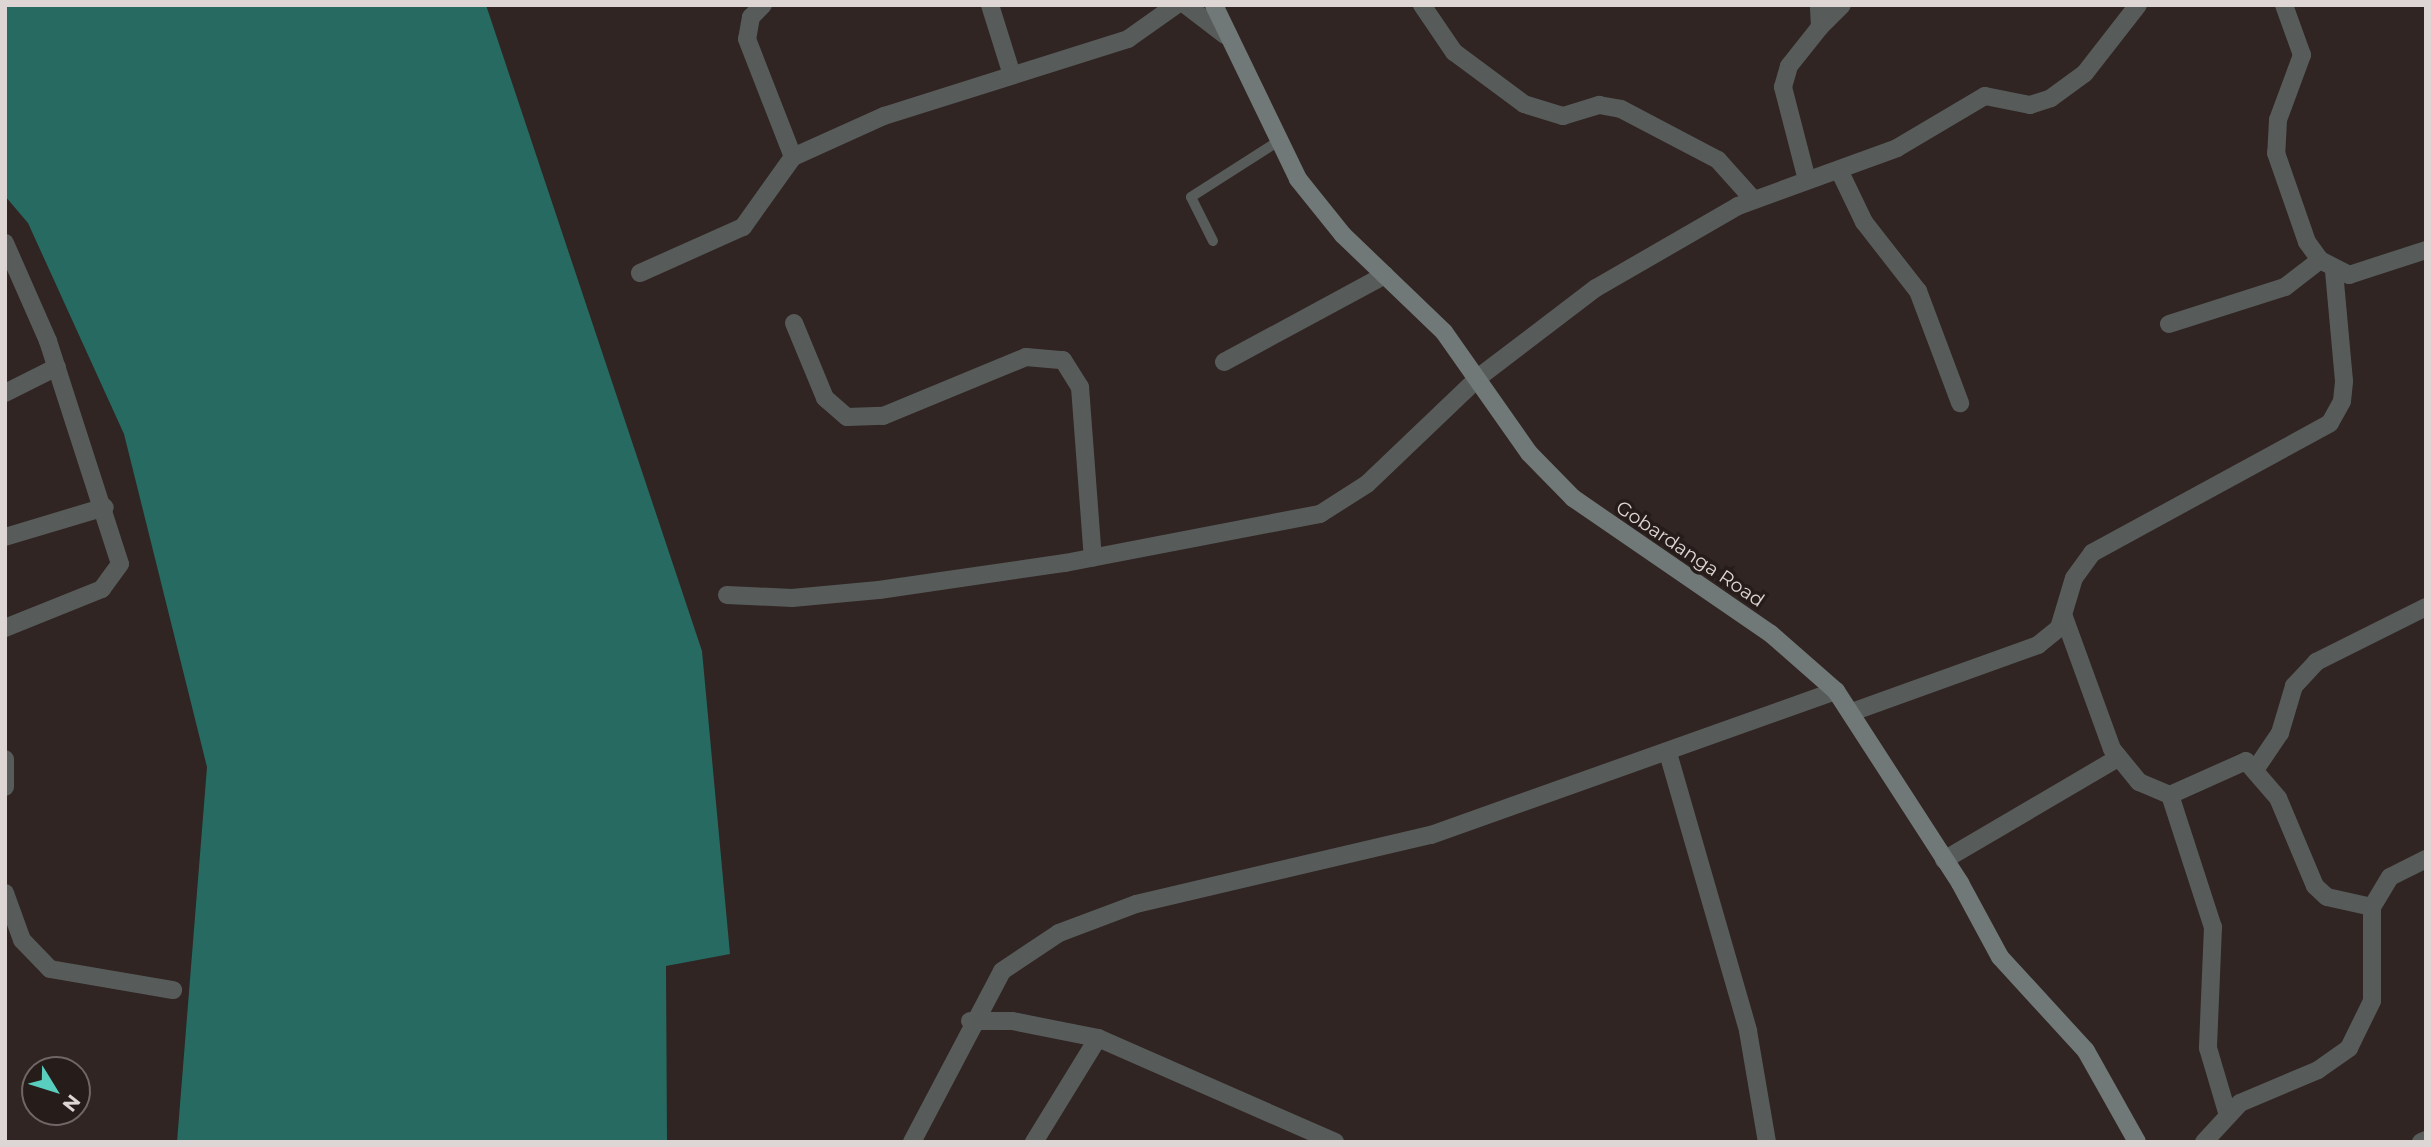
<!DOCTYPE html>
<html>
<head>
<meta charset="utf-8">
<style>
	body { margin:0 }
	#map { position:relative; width:2431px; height:1147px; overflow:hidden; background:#302523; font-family:Montserrat,sans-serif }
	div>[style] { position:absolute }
	.water>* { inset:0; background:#266a61 }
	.lane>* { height:10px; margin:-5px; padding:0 5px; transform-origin:5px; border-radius:5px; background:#575c5b }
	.street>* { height:18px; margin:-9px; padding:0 9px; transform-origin:9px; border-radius:9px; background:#575c5b }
	.secondary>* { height:18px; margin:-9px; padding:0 9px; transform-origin:9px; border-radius:9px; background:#707978 }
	span { translate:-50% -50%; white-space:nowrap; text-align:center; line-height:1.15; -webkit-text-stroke:7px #261c1a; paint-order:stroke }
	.street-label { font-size:19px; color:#ded6d5 }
	.frame { position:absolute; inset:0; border:7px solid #ded6d5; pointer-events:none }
	.north { position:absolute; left:21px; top:1056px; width:70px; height:70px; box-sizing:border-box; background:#261c1a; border:2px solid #706665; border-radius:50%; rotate:128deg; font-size:19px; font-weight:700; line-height:28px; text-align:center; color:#ded6d5 }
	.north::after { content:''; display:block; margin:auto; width:24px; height:32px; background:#59cebf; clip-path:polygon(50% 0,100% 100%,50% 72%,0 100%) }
</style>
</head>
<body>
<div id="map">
	<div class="water">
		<i style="clip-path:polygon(5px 5px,486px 5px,702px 651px,730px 954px,666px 966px,667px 1142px,177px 1142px,207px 767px,124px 434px,28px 223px,5px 196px)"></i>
	</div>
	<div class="lane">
		<i style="left:1213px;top:241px;width:49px;rotate:-116.6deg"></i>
		<i style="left:1191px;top:197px;width:102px;rotate:-32.6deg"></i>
	</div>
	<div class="street">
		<i style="left:763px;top:5px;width:17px;rotate:135deg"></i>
		<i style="left:751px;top:17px;width:22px;rotate:100deg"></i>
		<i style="left:747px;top:39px;width:127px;rotate:68.7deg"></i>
		<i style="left:990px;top:5px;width:73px;rotate:72.6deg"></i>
		<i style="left:1186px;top:5px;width:49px;rotate:37.6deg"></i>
		<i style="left:1422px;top:5px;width:57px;rotate:55.8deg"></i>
		<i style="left:1454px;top:52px;width:87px;rotate:36.6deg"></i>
		<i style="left:1524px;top:104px;width:41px;rotate:17.1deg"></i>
		<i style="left:1563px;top:116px;width:38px;rotate:-17deg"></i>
		<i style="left:1599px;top:105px;width:22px;rotate:10deg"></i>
		<i style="left:1621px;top:109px;width:110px;rotate:27.7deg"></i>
		<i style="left:1718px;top:160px;width:52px;rotate:48.1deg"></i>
		<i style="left:2284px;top:5px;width:53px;rotate:70.2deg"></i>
		<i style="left:2302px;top:55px;width:69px;rotate:110.3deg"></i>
		<i style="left:2278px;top:120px;width:33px;rotate:93deg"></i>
		<i style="left:2276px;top:153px;width:94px;rotate:70.8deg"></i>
		<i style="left:2307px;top:242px;width:22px;rotate:54deg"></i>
		<i style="left:2320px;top:260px;width:33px;rotate:27deg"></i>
		<i style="left:2349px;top:275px;width:81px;rotate:-18deg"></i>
		<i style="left:1820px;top:27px;width:31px;rotate:-45deg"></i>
		<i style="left:1839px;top:170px;width:58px;rotate:64.3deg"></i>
		<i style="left:1864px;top:222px;width:88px;rotate:52deg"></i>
		<i style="left:1918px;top:291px;width:120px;rotate:69.4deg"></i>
		<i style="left:1807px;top:180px;width:96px;rotate:-104.5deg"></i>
		<i style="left:1783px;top:87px;width:22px;rotate:-74deg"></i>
		<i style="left:1789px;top:66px;width:50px;rotate:-51.5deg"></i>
		<i style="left:1820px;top:27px;width:22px;rotate:-93deg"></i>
		<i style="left:5px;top:243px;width:107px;rotate:66.3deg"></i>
		<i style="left:48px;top:341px;width:234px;rotate:72.1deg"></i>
		<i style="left:120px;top:564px;width:31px;rotate:126deg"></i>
		<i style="left:102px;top:589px;width:105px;rotate:158.1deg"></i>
		<i style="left:640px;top:273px;width:113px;rotate:-24.1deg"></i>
		<i style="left:743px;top:227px;width:86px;rotate:-54.5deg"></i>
		<i style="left:793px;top:157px;width:100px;rotate:-24.3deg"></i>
		<i style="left:884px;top:116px;width:256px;rotate:-17.5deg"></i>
		<i style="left:1128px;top:39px;width:59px;rotate:-35.3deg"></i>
		<i style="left:794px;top:323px;width:81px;rotate:67.5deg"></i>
		<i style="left:825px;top:398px;width:29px;rotate:41deg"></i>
		<i style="left:847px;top:417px;width:36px;rotate:-2deg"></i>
		<i style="left:883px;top:416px;width:155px;rotate:-22.4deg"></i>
		<i style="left:1026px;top:357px;width:37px;rotate:5deg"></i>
		<i style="left:1063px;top:360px;width:32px;rotate:58deg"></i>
		<i style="left:1080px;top:387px;width:171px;rotate:85.7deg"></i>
		<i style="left:2169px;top:324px;width:122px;rotate:-17.7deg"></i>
		<i style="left:2285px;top:287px;width:44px;rotate:-37.6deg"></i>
		<i style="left:1224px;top:362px;width:183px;rotate:-28.4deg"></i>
		<i style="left:5px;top:393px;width:58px;rotate:-26.6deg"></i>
		<i style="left:5px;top:537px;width:104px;rotate:-16.7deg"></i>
		<i style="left:727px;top:595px;width:65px;rotate:2.6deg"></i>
		<i style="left:792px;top:598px;width:87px;rotate:-5.3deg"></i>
		<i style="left:879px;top:590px;width:188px;rotate:-8.3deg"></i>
		<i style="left:1065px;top:563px;width:260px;rotate:-10.9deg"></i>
		<i style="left:1320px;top:514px;width:56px;rotate:-32.6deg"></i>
		<i style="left:1367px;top:484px;width:155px;rotate:-43.7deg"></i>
		<i style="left:1479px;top:377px;width:147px;rotate:-37.3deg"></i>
		<i style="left:1596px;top:288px;width:164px;rotate:-30deg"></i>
		<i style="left:1738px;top:206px;width:169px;rotate:-20deg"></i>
		<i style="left:1897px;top:148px;width:102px;rotate:-30.6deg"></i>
		<i style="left:1985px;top:96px;width:46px;rotate:11.3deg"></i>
		<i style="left:2030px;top:105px;width:22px;rotate:-18deg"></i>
		<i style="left:2051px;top:98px;width:42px;rotate:-36.3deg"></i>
		<i style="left:2085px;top:73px;width:86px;rotate:-52.1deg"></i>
		<i style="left:2064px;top:617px;width:140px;rotate:70deg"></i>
		<i style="left:2112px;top:749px;width:43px;rotate:50.7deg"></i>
		<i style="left:2139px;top:782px;width:34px;rotate:23deg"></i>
		<i style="left:2170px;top:795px;width:83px;rotate:-24.1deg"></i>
		<i style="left:2246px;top:761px;width:49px;rotate:49.1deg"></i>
		<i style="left:2278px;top:798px;width:95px;rotate:67.2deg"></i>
		<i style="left:2315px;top:886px;width:16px;rotate:43deg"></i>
		<i style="left:2327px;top:897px;width:46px;rotate:12.5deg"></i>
		<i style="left:1852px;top:712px;width:198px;rotate:-19.8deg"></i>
		<i style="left:2038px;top:645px;width:27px;rotate:-39deg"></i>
		<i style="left:2059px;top:628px;width:52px;rotate:-73.3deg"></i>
		<i style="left:2074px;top:578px;width:31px;rotate:-54deg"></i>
		<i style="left:2092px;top:553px;width:271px;rotate:-28.6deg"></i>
		<i style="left:2330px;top:423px;width:25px;rotate:-61deg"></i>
		<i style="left:2342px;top:401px;width:20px;rotate:-84deg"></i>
		<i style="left:2344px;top:381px;width:110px;rotate:-95.2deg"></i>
		<i style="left:1668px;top:753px;width:289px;rotate:73.9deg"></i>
		<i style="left:1748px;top:1031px;width:113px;rotate:80.3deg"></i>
		<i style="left:5px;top:759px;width:28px;rotate:90deg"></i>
		<i style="left:2257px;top:767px;width:41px;rotate:-55.9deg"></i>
		<i style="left:2280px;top:733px;width:49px;rotate:-73.4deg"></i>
		<i style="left:2294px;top:686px;width:33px;rotate:-47deg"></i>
		<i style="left:2316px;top:662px;width:123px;rotate:-26.6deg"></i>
		<i style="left:2170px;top:795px;width:139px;rotate:72deg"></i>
		<i style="left:2213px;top:927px;width:121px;rotate:92.4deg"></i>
		<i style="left:2208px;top:1048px;width:67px;rotate:73.5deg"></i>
		<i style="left:1944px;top:860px;width:202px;rotate:-30.4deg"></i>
		<i style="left:5px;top:893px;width:50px;rotate:70.1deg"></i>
		<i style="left:22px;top:940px;width:40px;rotate:46deg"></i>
		<i style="left:50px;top:969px;width:125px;rotate:9.7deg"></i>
		<i style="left:970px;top:1021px;width:42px"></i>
		<i style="left:1012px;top:1021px;width:88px;rotate:11.2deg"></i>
		<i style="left:1098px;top:1038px;width:259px;rotate:23.7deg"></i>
		<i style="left:912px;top:1142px;width:193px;rotate:-62.2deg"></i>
		<i style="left:1002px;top:971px;width:69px;rotate:-33.7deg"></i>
		<i style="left:1059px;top:933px;width:82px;rotate:-20.6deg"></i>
		<i style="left:1136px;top:904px;width:303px;rotate:-13.2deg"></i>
		<i style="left:1431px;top:835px;width:430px;rotate:-19.6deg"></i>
		<i style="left:1034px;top:1142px;width:122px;rotate:-58.4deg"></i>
		<i style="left:2204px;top:1142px;width:53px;rotate:-47.3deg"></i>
		<i style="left:2240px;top:1103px;width:85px;rotate:-22.9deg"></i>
		<i style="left:2318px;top:1070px;width:38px;rotate:-35deg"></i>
		<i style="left:2349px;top:1048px;width:52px;rotate:-63.9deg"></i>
		<i style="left:2372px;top:1001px;width:94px;rotate:-90deg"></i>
		<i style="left:2372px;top:907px;width:35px;rotate:-59deg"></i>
		<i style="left:2390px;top:877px;width:40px;rotate:-26.6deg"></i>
		<i style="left:2421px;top:1142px;width:5px;rotate:-22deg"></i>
	</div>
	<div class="secondary">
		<i style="left:1214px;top:5px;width:193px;rotate:64.2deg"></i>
		<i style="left:1298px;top:179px;width:72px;rotate:51.2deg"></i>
		<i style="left:1343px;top:235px;width:140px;rotate:43.8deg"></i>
		<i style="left:1444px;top:332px;width:148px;rotate:54.9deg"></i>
		<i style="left:1529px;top:453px;width:63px;rotate:45.6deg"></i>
		<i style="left:1573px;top:498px;width:240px;rotate:34.5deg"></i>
		<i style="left:1771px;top:634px;width:86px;rotate:41.2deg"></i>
		<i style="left:1836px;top:691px;width:229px;rotate:57.1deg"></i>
		<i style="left:1960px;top:883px;width:84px;rotate:61.6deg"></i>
		<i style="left:2000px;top:957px;width:127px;rotate:47.5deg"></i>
		<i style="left:2086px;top:1051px;width:104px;rotate:60.7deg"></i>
	</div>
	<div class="street-label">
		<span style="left:1690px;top:554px;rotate:34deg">Gobardanga Road</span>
	</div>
	<div class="frame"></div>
	<div class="north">N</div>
</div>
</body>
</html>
